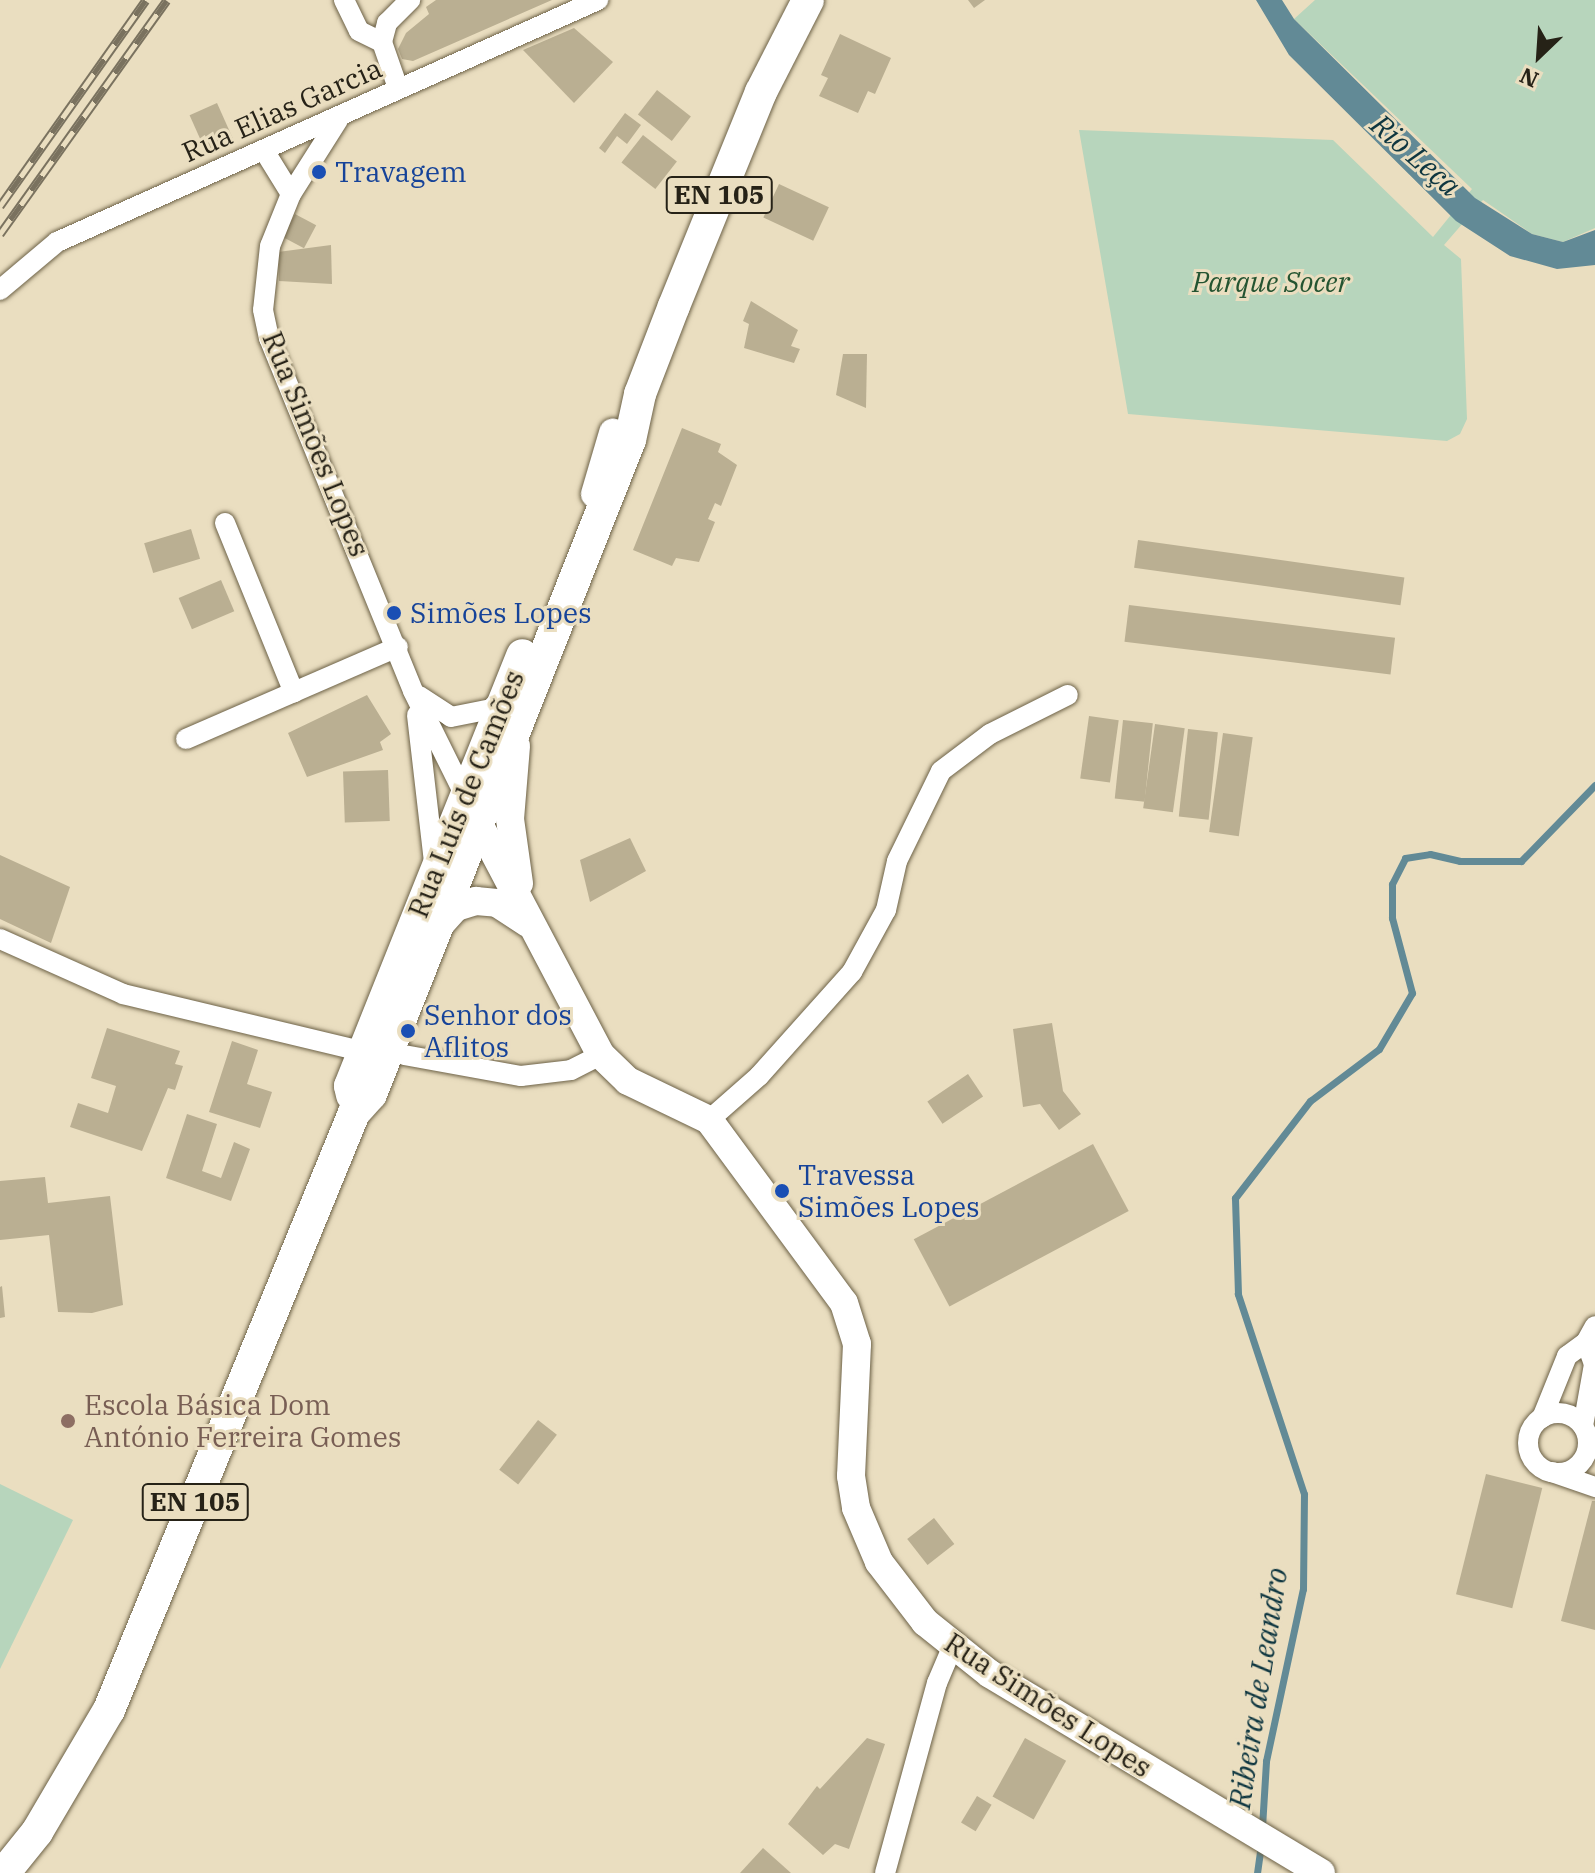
<!DOCTYPE html>
<html>
<head>
<meta charset="utf-8">
<style>
	body { margin:0 }
	#map { position:relative; width:1595px; height:1873px; overflow:hidden; background:#eadec0; font-family:"IBM Plex Serif",serif }
	div>[style] { position:absolute }
	.green>* { inset:0; background:#b7d5bc }
	.water>* { inset:0; background:#628a96 }
	.stream>* { height:7px; margin:-3.5px; padding:0 3.5px; transform-origin:3.5px; border-radius:3.5px; background:#628a96 }
	.building>* { inset:0; background:#baaf92; transform-origin:0 0 }
	.roads { filter:drop-shadow(0 0 2px #6d6247) drop-shadow(0 0 2px #6d6247) }
	.street>* { height:20px; margin:-10px; padding:0 10px; transform-origin:10px; border-radius:10px; background:#fff }
	.street>.ring { margin:-10px; padding:0; box-sizing:content-box; background:none; border:20px solid #fff; border-radius:50% }
	.secondary>* { height:28px; margin:-14px; padding:0 14px; transform-origin:14px; border-radius:14px; background:#fff }
	.primary>* { height:32px; margin:-16px; padding:0 16px; transform-origin:16px; border-radius:16px; background:#fff }
	.rail>* { height:9px; margin-top:-4.5px; transform-origin:0; background:repeating-linear-gradient(90deg,#eadec0 0 18px,#7a725f 0 36px); box-sizing:border-box; border-block:2px solid #7a725f }
	.dots>* { width:22px; height:22px; translate:-50% -50%; box-sizing:border-box; border:4px solid #eadec0; border-radius:50% }
	span { translate:-50% -50%; white-space:nowrap; text-align:center; line-height:1.15; -webkit-text-stroke:6px #eadec0; paint-order:stroke }
	.shield-label span { padding:2px 6px; background:#eadec0; border:2px solid; border-radius:6px; -webkit-text-stroke-width:0 }
	.shield-label { font-size:26px; color:#262217; font-weight:700 }
	.street-label { font-size:28px; color:#262217 }
	.transit-label { font-size:28px; color:#164399 }
	.left { translate:0 -50%; text-align:left }
	.park-label { font-size:28px; color:#245431; font-style:italic }
	.education-label { font-size:28px; color:#785e54 }
	.water-label { font-size:30px; color:#0e3640; font-style:italic }
	.north { position:absolute; left:1499px; top:16px; width:80px; height:80px; -webkit-text-stroke:6px #eadec0; paint-order:stroke; rotate:205deg; font-size:22px; font-weight:700; line-height:32px; text-align:center; color:#262217 }
	.north::after { content:''; display:block; margin:auto; width:28px; height:36px; background:#262217; clip-path:polygon(50% 0,100% 100%,50% 72%,0 100%) }
</style>
</head>
<body>
<div id="map">
	<div class="green">
		<i style="clip-path:polygon(1315px 0,1595px 0,1595px 228px,1563px 242px,1532px 234px,1483px 200px,1444px 245px,1461px 259px,1467px 419px,1460px 434px,1447px 441px,1128px 414px,1079px 130px,1333px 140px,1433px 237px,1472px 189px,1294px 19px)"></i>
		<i style="clip-path:polygon(0 1484px,73px 1520px,0 1669px)"></i>
	</div>
	<div class="water">
		<i style="clip-path:polygon(1256px 0,1282px 0,1294px 19px,1475px 198px,1532px 234px,1563px 242px,1595px 230px,1595px 265px,1557px 269px,1510px 256px,1456px 221px,1289px 55px)"></i>
	</div>
	<div class="stream">
		<i style="left:1262px;top:1827px;width:66px;rotate:-86.5deg"></i>
		<i style="left:1266px;top:1761px;width:176px;rotate:-77.9deg"></i>
		<i style="left:1303px;top:1589px;width:95px;rotate:-89.4deg"></i>
		<i style="left:1304px;top:1494px;width:211px;rotate:-108.3deg"></i>
		<i style="left:1238px;top:1294px;width:96px;rotate:-91.8deg"></i>
		<i style="left:1235px;top:1198px;width:123px;rotate:-52.3deg"></i>
		<i style="left:1310px;top:1101px;width:86px;rotate:-37deg"></i>
		<i style="left:1379px;top:1049px;width:65px;rotate:-59.5deg"></i>
		<i style="left:1412px;top:993px;width:78px;rotate:-104.9deg"></i>
		<i style="left:1392px;top:918px;width:34px;rotate:-90deg"></i>
		<i style="left:1392px;top:884px;width:29px;rotate:-63deg"></i>
		<i style="left:1405px;top:858px;width:25px;rotate:-9deg"></i>
		<i style="left:1430px;top:854px;width:31px;rotate:13deg"></i>
		<i style="left:1460px;top:861px;width:61px"></i>
		<i style="left:1521px;top:861px;width:106px;rotate:-45.8deg"></i>
		<i style="left:1257px;top:1873px;width:29px;rotate:-82deg"></i>
	</div>
	<div class="building">
		<i style="clip-path:polygon(436px 0,552px 0,413px 61px,402px 59px,398px 49px,406px 33px,429px 14px,426px 7px)"></i>
		<i style="clip-path:polygon(968px 0,985px 0,974px 8px)"></i>
		<i style="clip-path:polygon(574px 28px,613px 62px,574px 103px,523px 50px)"></i>
		<i style="clip-path:polygon(840px 34px,891px 58px,875px 94px,868px 91px,858px 113px,819px 96px,828px 78px,821px 75px)"></i>
		<i style="left:657px;top:90px;width:43px;height:31px;rotate:38deg"></i>
		<i style="left:217px;top:103px;width:45px;height:30px;rotate:66deg"></i>
		<i style="clip-path:polygon(625px 113px,641px 125px,627px 144px,617px 136px,605px 153px,599px 148px)"></i>
		<i style="left:643px;top:135px;width:43px;height:35px;rotate:38deg"></i>
		<i style="left:779px;top:184px;width:55px;height:37px;rotate:25deg"></i>
		<i style="left:295px;top:214px;width:24px;height:26px;rotate:28deg"></i>
		<i style="clip-path:polygon(331px 245px,332px 284px,279px 281px,278px 252px)"></i>
		<i style="clip-path:polygon(751px 301px,798px 330px,791px 346px,800px 349px,794px 363px,744px 348px,749px 324px,743px 321px)"></i>
		<i style="clip-path:polygon(843px 354px,867px 354px,866px 408px,836px 395px)"></i>
		<i style="clip-path:polygon(682px 428px,721px 444px,718px 452px,737px 465px,721px 506px,715px 503px,708px 519px,715px 522px,699px 562px,676px 558px,672px 566px,633px 550px)"></i>
		<i style="left:191px;top:529px;width:31px;height:49px;rotate:73deg"></i>
		<i style="left:1138px;top:540px;width:269px;height:28px;rotate:8deg"></i>
		<i style="left:221px;top:580px;width:34px;height:46px;rotate:67deg"></i>
		<i style="left:1129px;top:605px;width:268px;height:37px;rotate:7deg"></i>
		<i style="clip-path:polygon(367px 695px,391px 734px,380px 742px,383px 750px,307px 777px,288px 733px)"></i>
		<i style="left:1089px;top:716px;width:30px;height:63px;rotate:8deg"></i>
		<i style="left:1123px;top:720px;width:30px;height:79px;rotate:6deg"></i>
		<i style="left:1155px;top:724px;width:30px;height:85px;rotate:8deg"></i>
		<i style="left:1188px;top:729px;width:30px;height:88px;rotate:6deg"></i>
		<i style="left:1223px;top:733px;width:30px;height:100px;rotate:8deg"></i>
		<i style="left:388px;top:770px;width:51px;height:45px;rotate:88deg"></i>
		<i style="clip-path:polygon(630px 838px,646px 871px,590px 902px,580px 860px)"></i>
		<i style="clip-path:polygon(0 855px,70px 887px,51px 943px,0 919px)"></i>
		<i style="clip-path:polygon(1052px 1023px,1063px 1091px,1081px 1114px,1059px 1130px,1040px 1104px,1023px 1107px,1013px 1029px)"></i>
		<i style="clip-path:polygon(107px 1028px,180px 1051px,175px 1064px,183px 1066px,175px 1090px,168px 1088px,142px 1151px,70px 1127px,78px 1103px,108px 1113px,116px 1086px,91px 1078px)"></i>
		<i style="clip-path:polygon(232px 1041px,258px 1050px,247px 1084px,272px 1092px,260px 1128px,209px 1112px)"></i>
		<i style="left:968px;top:1074px;width:27px;height:49px;rotate:56deg"></i>
		<i style="clip-path:polygon(187px 1114px,217px 1124px,202px 1171px,221px 1178px,234px 1142px,250px 1149px,231px 1201px,166px 1178px)"></i>
		<i style="left:1093px;top:1144px;width:76px;height:203px;rotate:62deg"></i>
		<i style="clip-path:polygon(45px 1177px,48px 1203px,110px 1196px,123px 1305px,92px 1313px,58px 1312px,49px 1235px,0 1240px,0 1181px)"></i>
		<i style="clip-path:polygon(2px 1286px,5px 1317px,0 1318px,0 1287px)"></i>
		<i style="left:538px;top:1420px;width:24px;height:63px;rotate:38deg"></i>
		<i style="left:1486px;top:1474px;width:58px;height:124px;rotate:14deg"></i>
		<i style="clip-path:polygon(1592px 1501px,1595px 1501px,1595px 1630px,1561px 1621px)"></i>
		<i style="left:934px;top:1518px;width:33px;height:34px;rotate:52deg"></i>
		<i style="clip-path:polygon(867px 1738px,885px 1744px,849px 1849px,835px 1844px,823px 1855px,788px 1824px,817px 1786px,820px 1789px)"></i>
		<i style="left:1025px;top:1738px;width:47px;height:67px;rotate:29deg"></i>
		<i style="left:977px;top:1796px;width:17px;height:31px;rotate:31deg"></i>
		<i style="clip-path:polygon(763px 1848px,791px 1873px,740px 1873px)"></i>
	</div>
	<div class="roads">
		<div class="street">
			<i style="left:344px;top:0;width:34px;rotate:64deg"></i>
			<i style="left:359px;top:31px;width:25px;rotate:26deg"></i>
			<i style="left:398px;top:88px;width:49px;rotate:-109.2deg"></i>
			<i style="left:382px;top:42px;width:20px;rotate:-75deg"></i>
			<i style="left:387px;top:23px;width:33px;rotate:-45deg"></i>
			<i style="left:338px;top:120px;width:88px;rotate:122.4deg"></i>
			<i style="left:291px;top:194px;width:56px;rotate:112deg"></i>
			<i style="left:270px;top:246px;width:64px;rotate:96.2deg"></i>
			<i style="left:263px;top:310px;width:29px;rotate:78deg"></i>
			<i style="left:269px;top:338px;width:381px;rotate:67.8deg"></i>
			<i style="left:413px;top:691px;width:122px;rotate:63.6deg"></i>
			<i style="left:265px;top:152px;width:49px;rotate:58.2deg"></i>
			<i style="left:0;top:290px;width:75px;rotate:-40.1deg"></i>
			<i style="left:57px;top:242px;width:593px;rotate:-24.1deg"></i>
			<i style="left:225px;top:523px;width:183px;rotate:67.9deg"></i>
			<i style="left:419px;top:696px;width:38px;rotate:33deg"></i>
			<i style="left:451px;top:717px;width:41px;rotate:-11.3deg"></i>
			<i style="left:491px;top:709px;width:16px;rotate:-47deg"></i>
			<i style="left:417px;top:715px;width:147px;rotate:83.4deg"></i>
			<i style="left:186px;top:739px;width:231px;rotate:-23.5deg"></i>
			<i style="left:0;top:939px;width:135px;rotate:24.1deg"></i>
			<i style="left:123px;top:994px;width:257px;rotate:13.5deg"></i>
			<i style="left:404px;top:1055px;width:119px;rotate:10.2deg"></i>
			<i style="left:521px;top:1076px;width:50px;rotate:-6.8deg"></i>
			<i style="left:571px;top:1070px;width:34px;rotate:-27deg"></i>
			<i style="left:709px;top:1120px;width:67px;rotate:-41.3deg"></i>
			<i style="left:759px;top:1076px;width:140px;rotate:-48.2deg"></i>
			<i style="left:852px;top:972px;width:71px;rotate:-61.3deg"></i>
			<i style="left:886px;top:910px;width:50px;rotate:-77.3deg"></i>
			<i style="left:897px;top:861px;width:100px;rotate:-63.9deg"></i>
			<i style="left:941px;top:771px;width:61px;rotate:-37.1deg"></i>
			<i style="left:990px;top:734px;width:87px;rotate:-26.6deg"></i>
			<i class="ring" style="left:1528px;top:1413px;width:40px;height:40px"></i>
			<i style="left:1542px;top:1418px;width:67px;rotate:-68deg"></i>
			<i style="left:1567px;top:1356px;width:24px;rotate:-36deg"></i>
			<i style="left:1586px;top:1342px;width:18px;rotate:-61deg"></i>
			<i style="left:1583px;top:1426px;width:63px;rotate:-79.9deg"></i>
			<i style="left:1594px;top:1364px;width:23px;rotate:-110deg"></i>
			<i style="left:1552px;top:1472px;width:46px;rotate:19.2deg"></i>
			<i style="left:885px;top:1873px;width:197px;rotate:-74.7deg"></i>
			<i style="left:937px;top:1683px;width:39px;rotate:-67deg"></i>
		</div>
		<div class="secondary">
			<i style="left:595px;top:494px;width:64px;rotate:-73.6deg"></i>
			<i style="left:516px;top:746px;width:73px;rotate:94.7deg"></i>
			<i style="left:510px;top:819px;width:65px;rotate:82deg"></i>
			<i style="left:477px;top:806px;width:18px;rotate:84deg"></i>
			<i style="left:479px;top:824px;width:261px;rotate:62.2deg"></i>
			<i style="left:601px;top:1055px;width:37px;rotate:44deg"></i>
			<i style="left:628px;top:1081px;width:90px;rotate:25.7deg"></i>
			<i style="left:709px;top:1120px;width:227px;rotate:53.6deg"></i>
			<i style="left:844px;top:1303px;width:43px;rotate:72.4deg"></i>
			<i style="left:857px;top:1344px;width:132px;rotate:92.6deg"></i>
			<i style="left:851px;top:1476px;width:32px;rotate:81deg"></i>
			<i style="left:856px;top:1508px;width:59px;rotate:66.9deg"></i>
			<i style="left:879px;top:1562px;width:76px;rotate:52.5deg"></i>
			<i style="left:925px;top:1622px;width:83px;rotate:38.7deg"></i>
			<i style="left:990px;top:1674px;width:386px;rotate:31deg"></i>
			<i style="left:438px;top:927px;width:27px;rotate:-48deg"></i>
			<i style="left:456px;top:907px;width:21px;rotate:-17deg"></i>
			<i style="left:476px;top:901px;width:21px;rotate:5deg"></i>
			<i style="left:497px;top:903px;width:37px;rotate:33deg"></i>
		</div>
		<div class="primary">
			<i style="left:352px;top:1095px;width:9px;rotate:-103deg"></i>
			<i style="left:350px;top:1086px;width:464px;rotate:-68.2deg"></i>
			<i style="left:4px;top:1873px;width:53px;rotate:-51.2deg"></i>
			<i style="left:37px;top:1832px;width:142px;rotate:-59.5deg"></i>
			<i style="left:109px;top:1710px;width:645px;rotate:-67.69deg"></i>
			<i style="left:354px;top:1113px;width:25px;rotate:-48deg"></i>
			<i style="left:371px;top:1094px;width:703px;rotate:-68.4deg"></i>
			<i style="left:630px;top:440px;width:47px;rotate:-77.7deg"></i>
			<i style="left:640px;top:394px;width:94px;rotate:-68.9deg"></i>
			<i style="left:674px;top:306px;width:231px;rotate:-67.9deg"></i>
			<i style="left:761px;top:92px;width:103px;rotate:-62.9deg"></i>
		</div>
	</div>
	<div class="rail">
		<i style="left:0;top:206px;width:252px;rotate:-54.7deg"></i>
		<i style="left:0;top:234px;width:287px;rotate:-54.5deg"></i>
	</div>
	<div class="dots">
		<i style="left:319px;top:172px;background:#1a4fb4"></i>
		<i style="left:394px;top:613px;background:#1a4fb4"></i>
		<i style="left:408px;top:1031px;background:#1a4fb4"></i>
		<i style="left:782px;top:1191px;background:#1a4fb4"></i>
		<i style="left:68px;top:1421px;background:#8d6e63"></i>
	</div>
	<div class="shield-label">
		<span style="left:719px;top:195px">EN 105</span>
		<span style="left:195px;top:1502px">EN 105</span>
	</div>
	<div class="street-label">
		<span style="left:282px;top:110px;rotate:-24deg">Rua Elias Garcia</span>
		<span style="left:316px;top:444px;rotate:68deg">Rua Simões Lopes</span>
		<span style="left:466px;top:794px;rotate:-68deg">Rua Luís de Camões</span>
		<span style="left:1048px;top:1705px;rotate:33deg">Rua Simões Lopes</span>
	</div>
	<div class="transit-label">
		<span class="left" style="left:335px;top:172px">Travagem</span>
		<span class="left" style="left:410px;top:613px">Simões Lopes</span>
		<span class="left" style="left:424px;top:1031px">Senhor dos<br>Aflitos</span>
		<span class="left" style="left:798px;top:1191px">Travessa<br>Simões Lopes</span>
	</div>
	<div class="park-label">
		<span style="left:1271px;top:282px">Parque Socer</span>
	</div>
	<div class="education-label">
		<span class="left" style="left:84px;top:1421px">Escola Básica Dom<br>António Ferreira Gomes</span>
	</div>
	<div class="water-label">
		<span style="left:1416px;top:155px;rotate:41deg">Rio Leça</span>
		<span style="left:1258px;top:1688px;rotate:-81deg">Ribeira de Leandro</span>
	</div>
	<div class="north">N</div>
</div>
</body>
</html>
